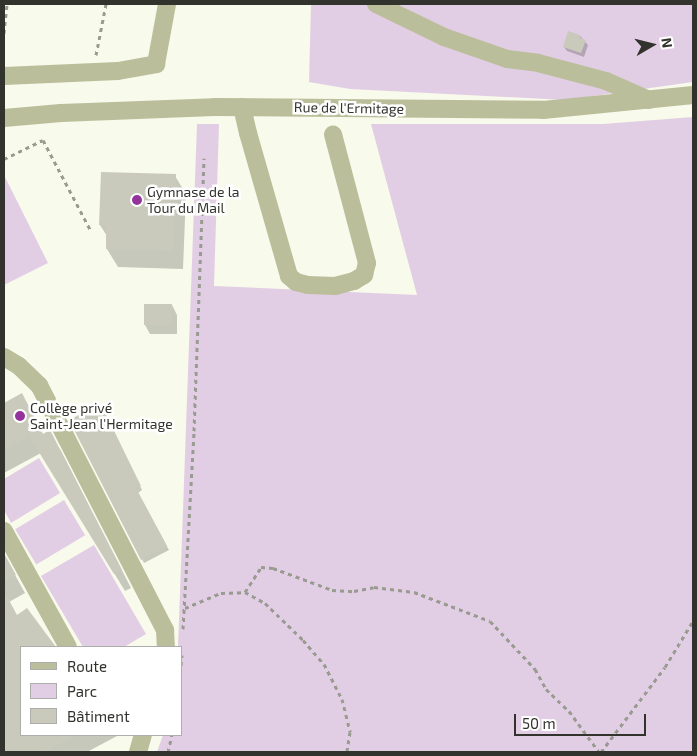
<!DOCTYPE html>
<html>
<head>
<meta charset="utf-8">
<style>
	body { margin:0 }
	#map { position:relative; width:697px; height:756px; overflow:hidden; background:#f8faeb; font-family:"Exo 2",sans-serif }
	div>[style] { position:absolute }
	.green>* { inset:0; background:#e2cee4; transform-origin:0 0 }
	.shadow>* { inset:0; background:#0003 }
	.building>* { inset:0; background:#c9cabc; transform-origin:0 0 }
	.path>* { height:3px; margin-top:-1.5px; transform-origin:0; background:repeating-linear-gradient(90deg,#999b90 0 4px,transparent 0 8px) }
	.minor>* { height:18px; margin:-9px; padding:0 9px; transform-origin:9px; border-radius:9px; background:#bbbe9a }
	.dots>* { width:14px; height:14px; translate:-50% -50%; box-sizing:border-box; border:2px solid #fff; border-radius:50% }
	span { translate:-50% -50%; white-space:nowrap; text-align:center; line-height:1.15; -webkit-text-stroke:5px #fff; paint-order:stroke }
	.street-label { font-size:14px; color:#32332d }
	.poi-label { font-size:14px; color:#32332d }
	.left { translate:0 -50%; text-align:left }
	.frame { position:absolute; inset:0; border:5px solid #32332d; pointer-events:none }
	.legend { position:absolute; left:20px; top:646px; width:162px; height:90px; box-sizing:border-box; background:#fff; border:1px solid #adadab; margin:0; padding:6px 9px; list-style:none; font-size:15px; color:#32332d }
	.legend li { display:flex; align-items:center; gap:10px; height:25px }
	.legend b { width:25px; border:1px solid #adadab }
	.north { position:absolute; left:627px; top:20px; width:50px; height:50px; -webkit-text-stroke:4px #fff; paint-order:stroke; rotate:82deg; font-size:14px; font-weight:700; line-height:20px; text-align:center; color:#32332d }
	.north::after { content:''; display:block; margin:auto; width:18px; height:22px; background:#32332d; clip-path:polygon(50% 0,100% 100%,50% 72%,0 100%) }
	.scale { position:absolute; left:514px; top:714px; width:132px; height:22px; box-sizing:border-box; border:2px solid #32332d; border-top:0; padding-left:6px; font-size:15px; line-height:18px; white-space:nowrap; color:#32332d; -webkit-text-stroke:4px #fff; paint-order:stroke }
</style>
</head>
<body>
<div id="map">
	<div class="green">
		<i style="clip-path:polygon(311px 4px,693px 4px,693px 82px,565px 100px,350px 89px,309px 82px)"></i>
		<i style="clip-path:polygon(693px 117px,693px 752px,157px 752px,163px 735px,181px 735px,181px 647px,178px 647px,197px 124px,219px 124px,214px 286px,417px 295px,371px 124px,603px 124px)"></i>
		<i style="clip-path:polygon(4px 175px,48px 263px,4px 285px)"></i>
		<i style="clip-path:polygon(39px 458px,60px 493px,11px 523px,4px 510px,4px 479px)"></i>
		<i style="left:64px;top:500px;width:41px;height:57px;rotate:59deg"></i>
		<i style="clip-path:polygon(94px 545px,146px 634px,124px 647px,83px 647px,41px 576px)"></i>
	</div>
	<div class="shadow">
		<i style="clip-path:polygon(580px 36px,588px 45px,584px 57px,567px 51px,564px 47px)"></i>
		<i style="clip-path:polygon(175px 176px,186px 194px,183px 269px,118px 267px,107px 249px,107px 236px,100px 225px)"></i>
		<i style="clip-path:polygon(172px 305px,177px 315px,177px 334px,150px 334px,145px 325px)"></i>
		<i style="clip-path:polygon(21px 395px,43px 435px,60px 449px,131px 588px,125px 591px,41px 453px,4px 473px,4px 404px)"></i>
		<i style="clip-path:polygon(102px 410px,142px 490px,138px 493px,169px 550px,144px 563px,71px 421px)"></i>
		<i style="clip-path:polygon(5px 557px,25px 593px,9px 602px,17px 616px,27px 609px,54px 647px,21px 647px,21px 735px,119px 735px,87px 752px,4px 752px)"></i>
	</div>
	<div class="building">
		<i style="clip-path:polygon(568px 31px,580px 35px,580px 38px,586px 40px,581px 53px,563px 47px)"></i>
		<i style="clip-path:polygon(101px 172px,176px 174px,173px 251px,106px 249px,106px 225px,99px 225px)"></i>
		<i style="left:144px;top:304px;width:28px;height:21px"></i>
		<i style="clip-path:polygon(22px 393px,43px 434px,50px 430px,122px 570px,114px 574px,29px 436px,4px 450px,4px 403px)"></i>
		<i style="clip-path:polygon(101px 404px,141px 486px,136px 488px,167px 546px,141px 560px,69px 420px)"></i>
		<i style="clip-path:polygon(4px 553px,16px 575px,4px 582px)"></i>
		<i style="clip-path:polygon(4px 591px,17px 615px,27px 608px,56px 647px,21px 647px,21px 735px,77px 735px,44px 752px,4px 752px)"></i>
	</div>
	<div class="path">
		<i style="left:4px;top:33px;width:29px;rotate:-84deg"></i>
		<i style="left:96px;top:55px;width:52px;rotate:-78.9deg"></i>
		<i style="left:4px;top:159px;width:43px;rotate:-26deg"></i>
		<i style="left:43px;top:140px;width:101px;rotate:62.2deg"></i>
		<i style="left:245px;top:592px;width:23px;rotate:29deg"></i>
		<i style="left:265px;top:603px;width:53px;rotate:44.2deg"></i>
		<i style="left:303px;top:640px;width:32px;rotate:49deg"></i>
		<i style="left:324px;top:664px;width:39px;rotate:63deg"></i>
		<i style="left:342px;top:699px;width:34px;rotate:76deg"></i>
		<i style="left:350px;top:732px;width:20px;rotate:99deg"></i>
		<i style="left:185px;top:608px;width:39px;rotate:-23deg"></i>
		<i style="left:221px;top:593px;width:24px;rotate:-2deg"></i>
		<i style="left:245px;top:592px;width:30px;rotate:-57deg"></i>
		<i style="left:261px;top:567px;width:12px;rotate:5deg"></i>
		<i style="left:273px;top:568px;width:63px;rotate:20.4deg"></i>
		<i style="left:332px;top:590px;width:22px;rotate:3deg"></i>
		<i style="left:354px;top:591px;width:20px;rotate:-11deg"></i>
		<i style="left:374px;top:587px;width:40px;rotate:7.1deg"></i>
		<i style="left:414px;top:592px;width:81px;rotate:20.9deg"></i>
		<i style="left:490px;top:621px;width:66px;rotate:46.8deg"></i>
		<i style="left:535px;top:669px;width:23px;rotate:61deg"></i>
		<i style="left:546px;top:689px;width:32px;rotate:44deg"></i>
		<i style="left:569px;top:711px;width:51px;rotate:53.8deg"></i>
		<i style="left:183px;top:629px;width:198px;rotate:-86.8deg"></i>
		<i style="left:194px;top:431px;width:273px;rotate:-87.9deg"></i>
		<i style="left:181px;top:665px;width:10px;rotate:-84deg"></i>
		<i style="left:168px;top:752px;width:17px;rotate:-77deg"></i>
		<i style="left:601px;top:752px;width:106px;rotate:-53deg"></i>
		<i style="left:665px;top:667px;width:54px;rotate:-58.7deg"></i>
	</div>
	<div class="minor">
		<i style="left:376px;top:4px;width:76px;rotate:25.9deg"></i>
		<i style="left:444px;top:37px;width:67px;rotate:19.2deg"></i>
		<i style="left:507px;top:59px;width:31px;rotate:7deg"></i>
		<i style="left:538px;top:63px;width:70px;rotate:14.8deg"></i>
		<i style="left:606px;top:81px;width:47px;rotate:23.8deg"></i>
		<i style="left:4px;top:76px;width:114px;rotate:-2.5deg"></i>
		<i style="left:118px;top:71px;width:39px;rotate:-10deg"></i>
		<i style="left:156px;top:64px;width:61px;rotate:-79.6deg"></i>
		<i style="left:242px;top:107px;width:27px;rotate:77deg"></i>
		<i style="left:248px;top:133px;width:149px;rotate:74deg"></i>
		<i style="left:289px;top:276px;width:9px;rotate:41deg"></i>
		<i style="left:296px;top:282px;width:12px;rotate:14deg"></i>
		<i style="left:308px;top:285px;width:27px;rotate:2deg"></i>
		<i style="left:335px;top:286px;width:20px;rotate:-15deg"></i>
		<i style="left:354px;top:281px;width:12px;rotate:-31deg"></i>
		<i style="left:364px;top:275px;width:12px;rotate:-76deg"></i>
		<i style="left:367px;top:263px;width:133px;rotate:-104.8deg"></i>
		<i style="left:4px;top:118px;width:57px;rotate:-5deg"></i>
		<i style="left:61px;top:113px;width:153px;rotate:-2.2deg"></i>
		<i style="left:214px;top:107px;width:329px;rotate:0.5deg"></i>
		<i style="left:543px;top:110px;width:151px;rotate:-5.7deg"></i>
		<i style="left:4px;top:357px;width:17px;rotate:31deg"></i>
		<i style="left:19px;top:366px;width:28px;rotate:44deg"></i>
		<i style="left:39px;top:385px;width:276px;rotate:62.8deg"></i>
		<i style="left:165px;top:630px;width:17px;rotate:87deg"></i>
		<i style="left:4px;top:531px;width:132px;rotate:61.1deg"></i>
		<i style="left:138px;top:752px;width:18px;rotate:-74deg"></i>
	</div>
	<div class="dots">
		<i style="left:137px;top:200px;background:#93349d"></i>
		<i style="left:20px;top:416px;background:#93349d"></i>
	</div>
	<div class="street-label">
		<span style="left:349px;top:108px;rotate:1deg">Rue de l'Ermitage</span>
	</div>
	<div class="poi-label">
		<span class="left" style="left:147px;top:200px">Gymnase de la<br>Tour du Mail</span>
		<span class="left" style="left:30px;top:416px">Collège privé<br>Saint-Jean l'Hermitage</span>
	</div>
	<div class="frame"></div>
	<ul class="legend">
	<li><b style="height:6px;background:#bbbe9a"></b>Route</li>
	<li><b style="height:14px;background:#e2cee4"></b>Parc</li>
	<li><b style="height:14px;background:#c9cabc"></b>Bâtiment</li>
	</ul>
	<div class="north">N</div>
	<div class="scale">50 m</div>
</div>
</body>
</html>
